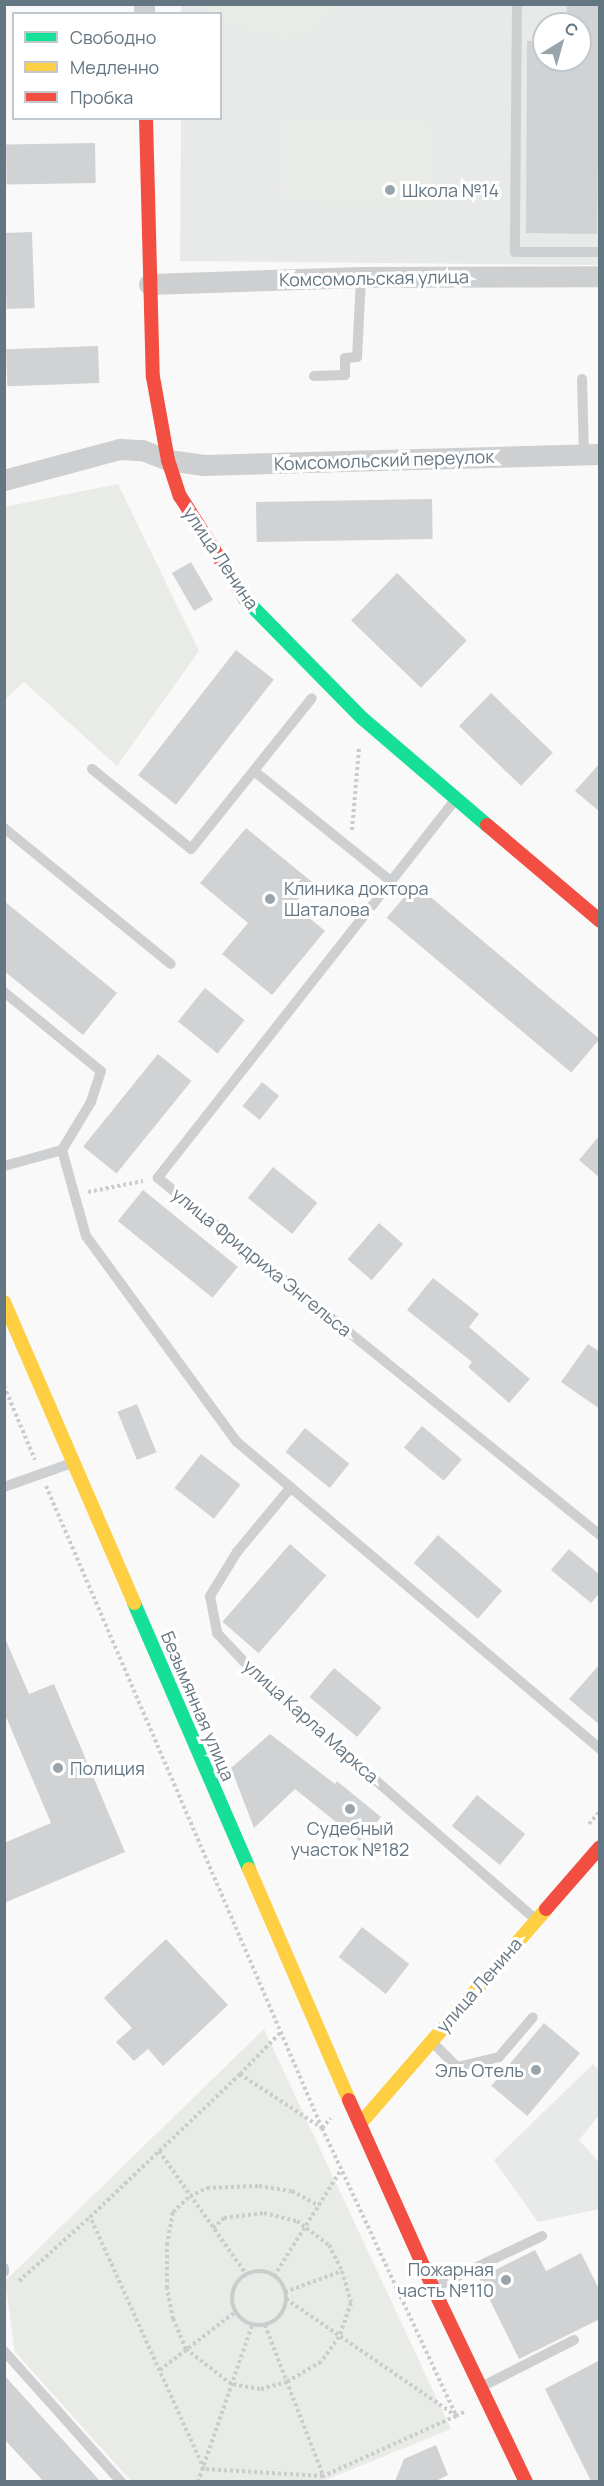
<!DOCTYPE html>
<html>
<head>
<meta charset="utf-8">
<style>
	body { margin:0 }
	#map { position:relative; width:604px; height:2486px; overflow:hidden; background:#f9f9f9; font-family:Manrope,sans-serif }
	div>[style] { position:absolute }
	.built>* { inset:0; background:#e8e9e9 }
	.green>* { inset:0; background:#e8ebe6; transform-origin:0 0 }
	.building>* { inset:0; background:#d0d2d3; transform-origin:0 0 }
	.path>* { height:4px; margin-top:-2px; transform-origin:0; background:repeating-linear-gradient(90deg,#cbcccd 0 3px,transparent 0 6px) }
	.path>.ring { margin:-2px; padding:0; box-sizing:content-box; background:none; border:4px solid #cbcccd; border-radius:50% }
	.lane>* { height:10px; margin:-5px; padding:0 5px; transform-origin:5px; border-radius:5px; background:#cecfd0 }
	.street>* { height:21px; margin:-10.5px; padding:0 10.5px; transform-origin:10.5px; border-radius:10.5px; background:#cecfd0 }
	.fast>* { height:14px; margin:-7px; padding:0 7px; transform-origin:7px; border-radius:7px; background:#16e098 }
	.slow>* { height:14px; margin:-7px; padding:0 7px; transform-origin:7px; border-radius:7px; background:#ffcf43 }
	.jam>* { height:14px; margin:-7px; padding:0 7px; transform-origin:7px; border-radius:7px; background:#f24e42 }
	.dots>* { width:16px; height:16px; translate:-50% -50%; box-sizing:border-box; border:3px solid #fff; border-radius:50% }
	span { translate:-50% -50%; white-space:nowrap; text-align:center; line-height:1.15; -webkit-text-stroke:6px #fff; paint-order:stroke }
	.poi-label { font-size:18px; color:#657683 }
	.left { translate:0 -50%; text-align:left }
	.right { translate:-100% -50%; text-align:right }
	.street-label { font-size:18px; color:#657683 }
	.frame { position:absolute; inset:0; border:6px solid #657683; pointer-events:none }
	.legend { position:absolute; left:12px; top:12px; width:210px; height:108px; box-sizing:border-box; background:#fff; border:2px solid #c1c8cd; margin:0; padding:8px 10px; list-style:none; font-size:18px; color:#657683 }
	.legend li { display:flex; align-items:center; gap:12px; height:30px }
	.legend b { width:30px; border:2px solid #c1c8cd }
	.north { position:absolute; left:532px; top:12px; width:60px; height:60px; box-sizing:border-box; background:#fff; border:2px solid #c1c8cd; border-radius:50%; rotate:37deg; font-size:16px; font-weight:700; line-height:24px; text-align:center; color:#657683 }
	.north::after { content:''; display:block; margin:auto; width:21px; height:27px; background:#99a4ac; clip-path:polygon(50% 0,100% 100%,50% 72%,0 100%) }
</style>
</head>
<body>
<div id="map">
	<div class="built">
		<i style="clip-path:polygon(evenodd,181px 5px,599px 5px,599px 265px,180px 261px,181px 119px,220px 118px,220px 14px,181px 13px,181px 5px,544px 24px,580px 24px,580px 60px,544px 60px,544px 24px)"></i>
		<i style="clip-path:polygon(593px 2064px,599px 2070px,599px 2115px,579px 2140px,599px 2162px,599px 2209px,538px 2222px,494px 2160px)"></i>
	</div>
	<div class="green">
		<i style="clip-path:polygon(202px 5px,332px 5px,322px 23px,305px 36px,283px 39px,221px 22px,220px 14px,210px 13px)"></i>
		<i style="left:282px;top:119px;width:153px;height:84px;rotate:1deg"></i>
		<i style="clip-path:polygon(118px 484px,199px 651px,117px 766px,24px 682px,5px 699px,4px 507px)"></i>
		<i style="clip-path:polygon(264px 2029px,451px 2429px,323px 2481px,131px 2481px,15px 2352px,5px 2281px)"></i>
	</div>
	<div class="building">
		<i style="clip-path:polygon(567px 4px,600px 4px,597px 234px,526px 233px,527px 41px,544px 41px,544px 60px,580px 60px,580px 24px,566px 24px)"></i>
		<i style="left:95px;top:143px;width:40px;height:89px;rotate:89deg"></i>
		<i style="left:32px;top:232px;width:76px;height:28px;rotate:88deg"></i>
		<i style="left:98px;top:346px;width:37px;height:92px;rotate:88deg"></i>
		<i style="left:432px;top:499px;width:40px;height:176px;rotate:89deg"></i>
		<i style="left:191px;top:562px;width:44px;height:22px;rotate:60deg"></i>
		<i style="left:397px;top:573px;width:97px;height:66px;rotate:44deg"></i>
		<i style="left:236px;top:650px;width:48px;height:159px;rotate:38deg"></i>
		<i style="left:491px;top:693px;width:86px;height:46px;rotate:44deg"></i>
		<i style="clip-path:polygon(600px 763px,600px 812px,575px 791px)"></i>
		<i style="clip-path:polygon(246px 828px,312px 882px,294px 905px,325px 931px,272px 995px,222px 954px,248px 923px,200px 883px)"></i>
		<i style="left:415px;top:884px;width:241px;height:44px;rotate:40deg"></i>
		<i style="clip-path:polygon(4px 901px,117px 993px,83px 1035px,4px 971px)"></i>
		<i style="left:205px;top:988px;width:51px;height:43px;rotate:39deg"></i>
		<i style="left:158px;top:1054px;width:43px;height:119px;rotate:39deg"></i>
		<i style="left:262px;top:1082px;width:22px;height:31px;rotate:39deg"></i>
		<i style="clip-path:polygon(600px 1135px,600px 1178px,579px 1160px)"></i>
		<i style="left:273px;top:1167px;width:57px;height:40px;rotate:39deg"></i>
		<i style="left:143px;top:1190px;width:122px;height:40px;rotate:39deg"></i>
		<i style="left:379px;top:1223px;width:32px;height:48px;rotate:41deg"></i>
		<i style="clip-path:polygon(433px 1278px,479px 1314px,469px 1327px,530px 1379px,509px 1403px,468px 1367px,472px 1362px,407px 1310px)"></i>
		<i style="clip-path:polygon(588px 1344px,600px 1352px,600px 1409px,561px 1382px)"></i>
		<i style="left:137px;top:1404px;width:52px;height:21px;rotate:68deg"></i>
		<i style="left:422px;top:1426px;width:52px;height:28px;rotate:40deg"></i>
		<i style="left:305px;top:1428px;width:57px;height:31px;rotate:39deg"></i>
		<i style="left:201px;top:1454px;width:50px;height:43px;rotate:38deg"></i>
		<i style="left:438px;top:1535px;width:85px;height:37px;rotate:41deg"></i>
		<i style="left:290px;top:1544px;width:48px;height:103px;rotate:41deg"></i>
		<i style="clip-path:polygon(569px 1549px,600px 1575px,600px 1593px,591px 1603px,551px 1570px)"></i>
		<i style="clip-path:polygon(4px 1636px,29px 1694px,54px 1684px,125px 1852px,4px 1903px,4px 1843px,51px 1823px,4px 1712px)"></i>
		<i style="clip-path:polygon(600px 1664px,600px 1725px,569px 1699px)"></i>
		<i style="left:334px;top:1668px;width:62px;height:38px;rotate:40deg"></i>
		<i style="clip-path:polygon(270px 1734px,335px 1784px,337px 1781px,381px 1817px,361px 1842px,295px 1789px,254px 1828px,231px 1768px)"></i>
		<i style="left:477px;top:1795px;width:62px;height:40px;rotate:39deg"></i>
		<i style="left:362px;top:1927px;width:60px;height:38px;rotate:38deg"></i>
		<i style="clip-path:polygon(166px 1939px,228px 2005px,163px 2066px,148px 2049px,134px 2061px,116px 2042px,132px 2028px,104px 1998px)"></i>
		<i style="left:544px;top:2023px;width:47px;height:82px;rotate:40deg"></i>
		<i style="clip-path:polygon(535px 2250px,546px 2271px,581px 2253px,600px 2291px,600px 2319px,519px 2359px,479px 2278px)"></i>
		<i style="clip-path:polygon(600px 2360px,600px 2481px,591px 2481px,545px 2389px)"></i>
		<i style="clip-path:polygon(4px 2375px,100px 2481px,43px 2481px,4px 2439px)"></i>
		<i style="clip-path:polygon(436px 2445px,448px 2475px,436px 2481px,395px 2481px,404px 2459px)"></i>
	</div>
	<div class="path">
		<i style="left:352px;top:830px;width:82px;rotate:-85.1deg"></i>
		<i style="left:88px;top:1192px;width:56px;rotate:-11.3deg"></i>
		<i style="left:4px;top:1386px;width:80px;rotate:67.3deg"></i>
		<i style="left:46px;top:1486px;width:699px;rotate:66.74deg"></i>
		<i style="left:322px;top:2128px;width:318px;rotate:65deg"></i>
		<i style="left:456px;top:2416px;width:146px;rotate:155.7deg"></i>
		<i style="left:323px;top:2476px;width:119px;rotate:-176.6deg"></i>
		<i style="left:204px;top:2469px;width:277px;rotate:-114.3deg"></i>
		<i style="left:589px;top:1824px;width:17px;rotate:-50deg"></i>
		<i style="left:240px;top:2074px;width:57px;rotate:-45.7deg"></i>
		<i style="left:159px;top:2151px;width:151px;rotate:54.7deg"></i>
		<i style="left:213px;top:2228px;width:15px;rotate:-42deg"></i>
		<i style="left:224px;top:2218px;width:40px;rotate:-7.1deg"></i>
		<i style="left:264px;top:2213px;width:34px;rotate:14deg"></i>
		<i style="left:297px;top:2221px;width:40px;rotate:37deg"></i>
		<i style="left:329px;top:2245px;width:29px;rotate:63deg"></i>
		<i style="left:342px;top:2271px;width:33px;rotate:74deg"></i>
		<i style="left:351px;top:2303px;width:36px;rotate:109deg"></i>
		<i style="left:339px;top:2337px;width:31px;rotate:126deg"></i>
		<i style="left:321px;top:2362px;width:39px;rotate:150deg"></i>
		<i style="left:287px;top:2382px;width:28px;rotate:165deg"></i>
		<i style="left:260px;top:2389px;width:29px;rotate:-170deg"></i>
		<i style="left:231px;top:2384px;width:57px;rotate:-142.1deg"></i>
		<i style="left:186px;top:2349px;width:33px;rotate:-113deg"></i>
		<i style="left:173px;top:2319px;width:32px;rotate:-101deg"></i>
		<i style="left:167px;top:2288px;width:43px;rotate:-90deg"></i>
		<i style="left:167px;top:2245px;width:34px;rotate:-80deg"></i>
		<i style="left:173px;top:2212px;width:23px;rotate:-43deg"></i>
		<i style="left:190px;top:2196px;width:19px;rotate:-25deg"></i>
		<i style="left:207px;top:2188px;width:52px;rotate:-2.2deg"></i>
		<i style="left:259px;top:2186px;width:33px;rotate:9deg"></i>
		<i style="left:292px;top:2191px;width:31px;rotate:29deg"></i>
		<i class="ring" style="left:232px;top:2271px;width:50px;height:50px"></i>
		<i style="left:274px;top:2276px;width:125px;rotate:-57.7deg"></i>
		<i style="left:19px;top:2281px;width:96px;rotate:-42deg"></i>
		<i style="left:90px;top:2217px;width:207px;rotate:-43.6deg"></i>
		<i style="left:240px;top:2074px;width:98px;rotate:33.4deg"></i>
		<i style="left:322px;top:2128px;width:13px;rotate:-48deg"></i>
		<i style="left:285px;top:2292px;width:61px;rotate:-20.2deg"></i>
		<i style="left:286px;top:2299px;width:206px;rotate:34.5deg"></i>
		<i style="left:456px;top:2416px;width:9px;rotate:-27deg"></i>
		<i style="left:265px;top:2325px;width:161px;rotate:68.9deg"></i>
		<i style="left:160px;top:2370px;width:95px;rotate:-37.7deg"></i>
		<i style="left:198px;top:2482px;width:166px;rotate:-71deg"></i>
	</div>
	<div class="lane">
		<i style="left:517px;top:4px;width:248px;rotate:90.5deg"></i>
		<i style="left:515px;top:252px;width:85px"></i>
		<i style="left:314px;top:376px;width:31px;rotate:-2deg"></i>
		<i style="left:345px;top:375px;width:17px;rotate:-90deg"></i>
		<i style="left:345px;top:358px;width:12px;rotate:-5deg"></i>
		<i style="left:357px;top:357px;width:80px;rotate:-87.1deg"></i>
		<i style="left:582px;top:379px;width:75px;rotate:88.5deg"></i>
		<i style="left:92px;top:769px;width:127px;rotate:38.9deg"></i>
		<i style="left:191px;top:849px;width:193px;rotate:-51.3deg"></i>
		<i style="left:254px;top:771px;width:176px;rotate:38.8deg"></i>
		<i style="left:455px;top:800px;width:481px;rotate:128.2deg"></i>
		<i style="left:158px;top:1178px;width:568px;rotate:38.93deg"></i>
		<i style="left:4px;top:828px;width:215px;rotate:39.2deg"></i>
		<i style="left:4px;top:992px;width:125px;rotate:39.2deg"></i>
		<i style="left:101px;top:1071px;width:33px;rotate:108deg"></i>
		<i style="left:91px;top:1102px;width:56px;rotate:121.1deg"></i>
		<i style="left:62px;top:1150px;width:89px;rotate:74.4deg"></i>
		<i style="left:86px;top:1236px;width:255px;rotate:53.8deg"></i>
		<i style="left:237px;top:1442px;width:475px;rotate:40.2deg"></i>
		<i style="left:4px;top:1166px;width:60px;rotate:-15.4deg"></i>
		<i style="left:4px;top:1487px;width:72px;rotate:-19.4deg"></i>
		<i style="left:291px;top:1487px;width:85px;rotate:129.7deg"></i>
		<i style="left:237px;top:1552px;width:52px;rotate:121.5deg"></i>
		<i style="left:210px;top:1596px;width:38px;rotate:79deg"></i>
		<i style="left:217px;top:1633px;width:71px;rotate:46.7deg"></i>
		<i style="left:266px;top:1685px;width:358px;rotate:41deg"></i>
		<i style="left:433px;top:2043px;width:34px;rotate:45deg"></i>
		<i style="left:457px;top:2067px;width:43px;rotate:-13.4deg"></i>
		<i style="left:499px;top:2057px;width:52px;rotate:-49.6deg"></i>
		<i style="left:4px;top:2268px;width:4px;rotate:90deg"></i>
		<i style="left:433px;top:2288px;width:121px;rotate:-25.5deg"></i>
		<i style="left:4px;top:2351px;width:176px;rotate:48.2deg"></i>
		<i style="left:483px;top:2386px;width:102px;rotate:-26.8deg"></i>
	</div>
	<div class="street">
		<i style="left:144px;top:4px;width:10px;rotate:90deg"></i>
		<i style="left:149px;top:284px;width:212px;rotate:-1.9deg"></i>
		<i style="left:361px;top:277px;width:239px;rotate:-0.2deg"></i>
		<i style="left:4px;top:480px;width:120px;rotate:-15deg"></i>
		<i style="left:120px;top:449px;width:22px;rotate:3deg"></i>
		<i style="left:142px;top:450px;width:28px;rotate:21deg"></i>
		<i style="left:168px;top:460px;width:36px;rotate:8deg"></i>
		<i style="left:204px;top:465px;width:396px;rotate:-1.6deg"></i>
	</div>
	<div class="fast">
		<i style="left:245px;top:599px;width:167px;rotate:45.5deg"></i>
		<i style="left:362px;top:718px;width:165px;rotate:40.6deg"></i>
		<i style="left:134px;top:1603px;width:290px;rotate:66.6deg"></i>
	</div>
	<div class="slow">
		<i style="left:4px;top:1302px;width:328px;rotate:66.6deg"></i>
		<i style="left:249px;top:1869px;width:252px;rotate:66.6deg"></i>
		<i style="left:360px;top:2124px;width:284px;rotate:-49.1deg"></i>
	</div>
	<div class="jam">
		<i style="left:146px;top:118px;width:259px;rotate:88.5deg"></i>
		<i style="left:153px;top:377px;width:84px;rotate:79.8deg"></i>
		<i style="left:168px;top:460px;width:38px;rotate:72deg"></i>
		<i style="left:180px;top:496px;width:122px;rotate:57.7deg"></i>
		<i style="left:487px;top:825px;width:148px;rotate:40.3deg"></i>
		<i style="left:546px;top:1909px;width:82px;rotate:-48.9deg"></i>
		<i style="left:349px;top:2100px;width:206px;rotate:65.9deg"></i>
		<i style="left:433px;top:2288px;width:215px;rotate:64.4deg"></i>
	</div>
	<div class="dots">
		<i style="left:390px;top:190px;background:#99a4ac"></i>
		<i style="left:270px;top:899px;background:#99a4ac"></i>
		<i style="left:58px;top:1768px;background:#99a4ac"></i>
		<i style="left:350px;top:1809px;background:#99a4ac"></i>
		<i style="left:536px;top:2070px;background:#99a4ac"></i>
		<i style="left:506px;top:2280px;background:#99a4ac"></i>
	</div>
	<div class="poi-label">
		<span class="left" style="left:402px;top:190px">Школа №14</span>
		<span class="left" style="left:284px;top:899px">Клиника доктора<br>Шаталова</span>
		<span class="left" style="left:70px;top:1768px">Полиция</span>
		<span style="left:350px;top:1839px">Судебный<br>участок №182</span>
		<span class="right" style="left:524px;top:2070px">Эль Отель</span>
		<span class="right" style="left:494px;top:2280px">Пожарная<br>часть №110</span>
	</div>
	<div class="street-label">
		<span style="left:374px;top:278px;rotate:-1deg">Комсомольская улица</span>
		<span style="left:384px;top:460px;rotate:-2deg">Комсомольский переулок</span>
		<span style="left:221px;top:558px;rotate:56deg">улица Ленина</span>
		<span style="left:262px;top:1262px;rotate:39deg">улица Фридриха Энгельса</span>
		<span style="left:198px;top:1706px;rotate:67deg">Безымянная улица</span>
		<span style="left:311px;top:1721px;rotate:42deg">улица Карла Маркса</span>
		<span style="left:479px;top:1985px;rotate:-49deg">улица Ленина</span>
	</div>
	<div class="frame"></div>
	<ul class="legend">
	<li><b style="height:8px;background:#16e098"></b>Свободно</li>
	<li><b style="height:8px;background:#ffcf43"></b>Медленно</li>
	<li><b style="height:8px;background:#f24e42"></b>Пробка</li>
	</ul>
	<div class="north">С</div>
</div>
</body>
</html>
